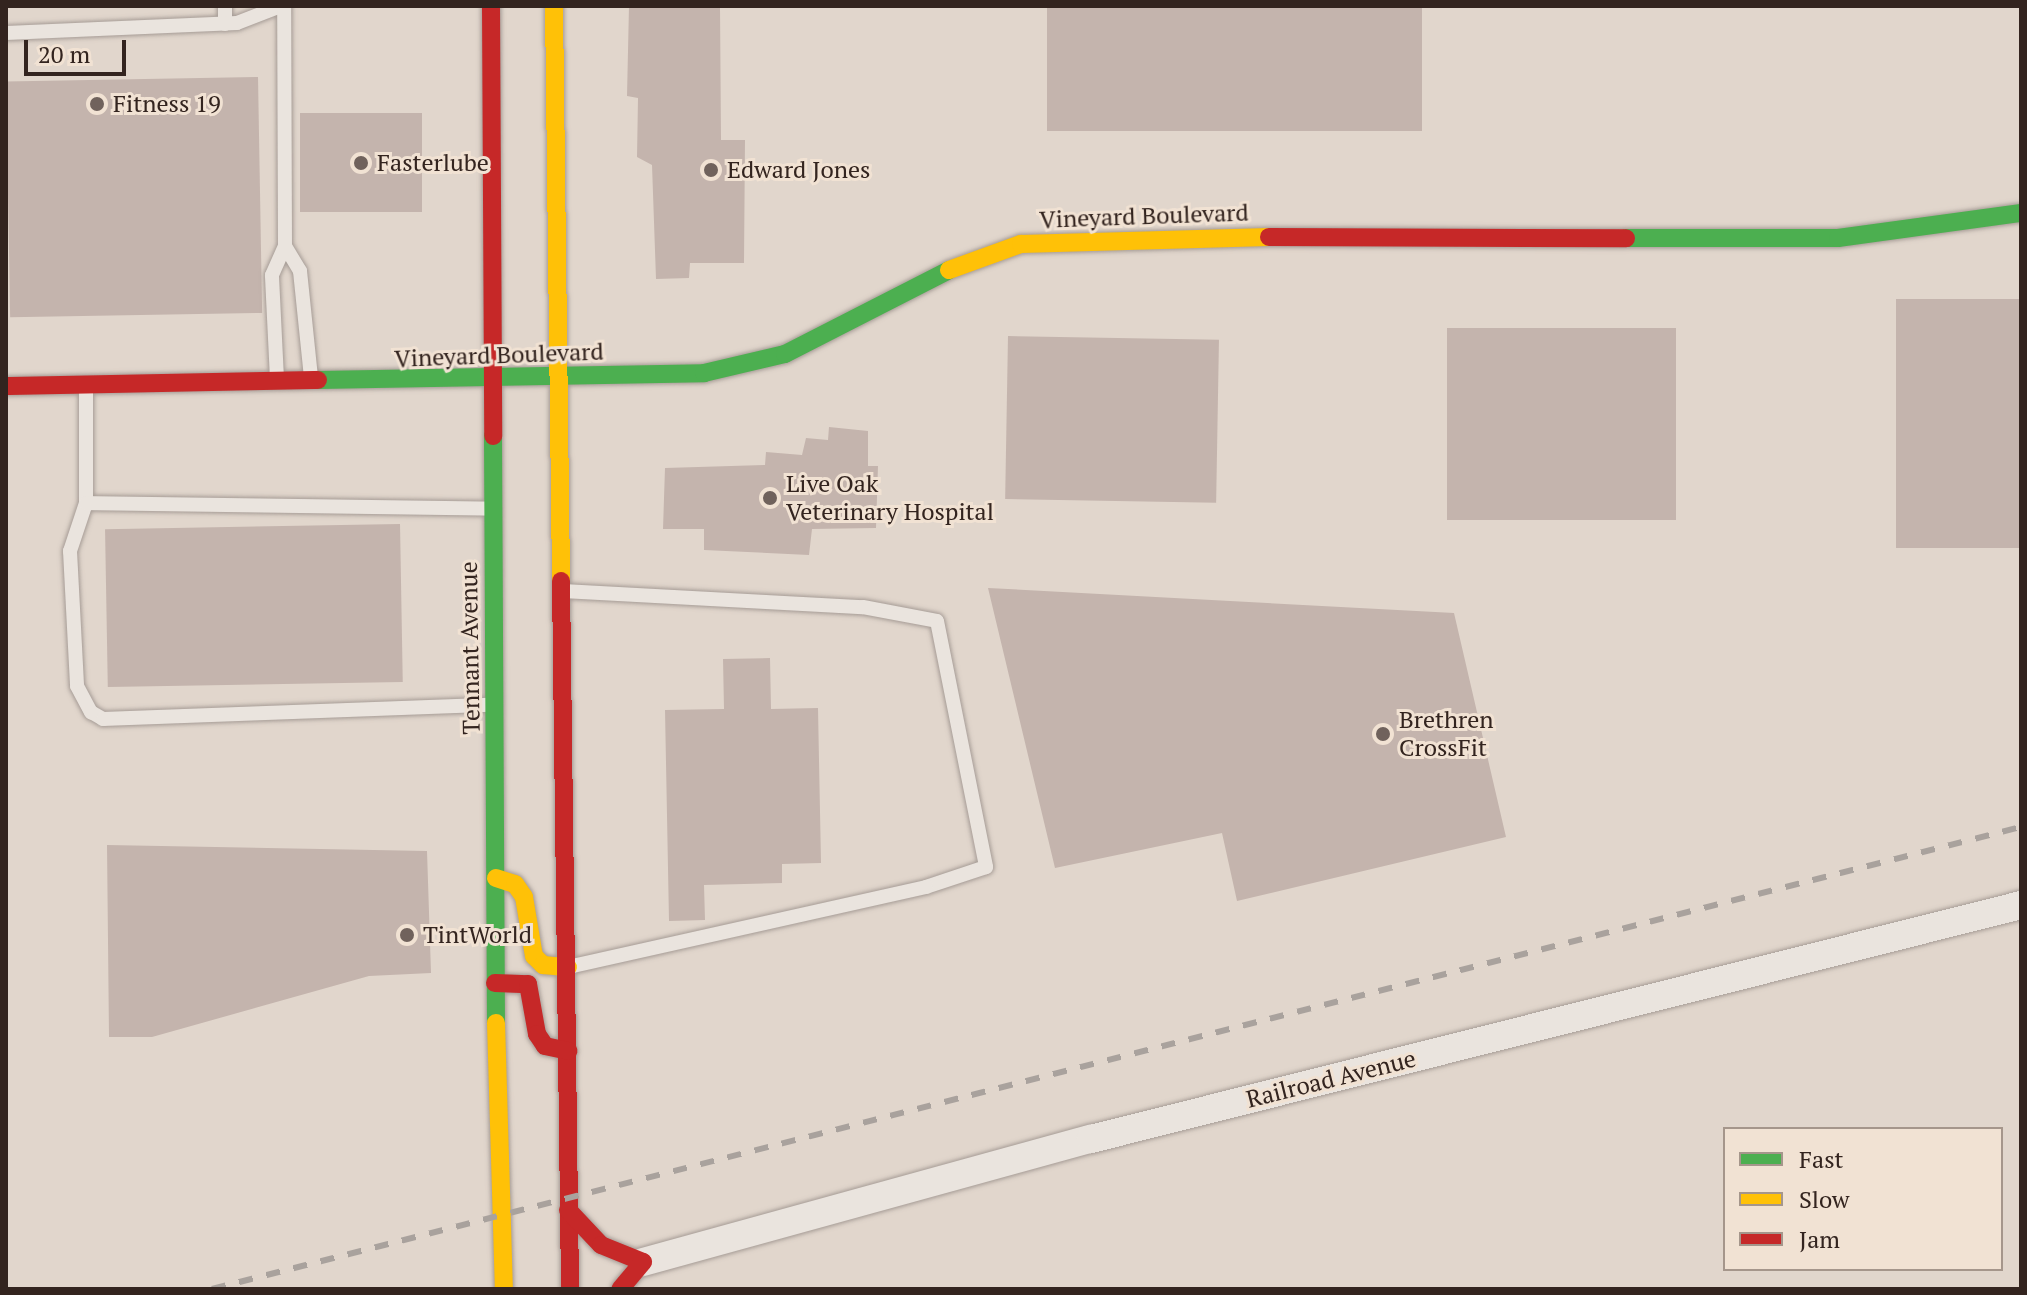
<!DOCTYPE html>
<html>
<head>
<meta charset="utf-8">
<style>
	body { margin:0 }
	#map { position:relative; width:2027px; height:1295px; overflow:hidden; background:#e1d6cc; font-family:"PT Serif",serif }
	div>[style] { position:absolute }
	.building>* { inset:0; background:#c4b4ad; transform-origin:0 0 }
	.roads { filter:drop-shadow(0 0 2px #a69c96) drop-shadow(0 0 2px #a69c96) }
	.lane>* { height:14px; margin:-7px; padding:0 7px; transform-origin:7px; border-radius:7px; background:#eae4de }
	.street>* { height:28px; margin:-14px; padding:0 14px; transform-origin:14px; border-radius:14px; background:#eae4de }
	.fast>* { height:18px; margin:-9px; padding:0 9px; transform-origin:9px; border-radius:9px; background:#4caf50 }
	.slow>* { height:18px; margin:-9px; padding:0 9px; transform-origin:9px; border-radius:9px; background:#ffc107 }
	.jam>* { height:18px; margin:-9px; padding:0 9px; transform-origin:9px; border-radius:9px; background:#c62828 }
	.rail>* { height:6px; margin-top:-3px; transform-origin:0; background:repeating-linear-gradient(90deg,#a9a29d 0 14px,transparent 0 28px) }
	.dots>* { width:22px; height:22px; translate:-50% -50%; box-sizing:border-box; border:4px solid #f1e2d3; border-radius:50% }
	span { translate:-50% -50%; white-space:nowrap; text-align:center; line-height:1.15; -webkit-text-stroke:6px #f1e2d3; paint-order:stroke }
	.poi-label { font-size:24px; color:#33241f }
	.left { translate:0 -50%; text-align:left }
	.street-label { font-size:24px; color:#33241f }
	.frame { position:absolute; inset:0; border:8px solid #33241f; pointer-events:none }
	.legend { position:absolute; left:1723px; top:1127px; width:280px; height:144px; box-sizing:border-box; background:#f1e2d3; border:2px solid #a5968b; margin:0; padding:10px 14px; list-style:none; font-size:24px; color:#33241f }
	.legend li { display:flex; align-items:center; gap:16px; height:40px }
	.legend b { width:40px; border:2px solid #a5968b }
	.scale { position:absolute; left:24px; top:40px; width:102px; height:36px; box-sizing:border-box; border:4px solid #33241f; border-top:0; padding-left:10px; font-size:24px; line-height:28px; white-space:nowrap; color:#33241f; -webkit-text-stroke:6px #f1e2d3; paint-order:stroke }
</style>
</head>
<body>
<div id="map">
	<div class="building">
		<i style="clip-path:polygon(629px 6px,720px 6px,721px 140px,745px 140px,744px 263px,690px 263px,689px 278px,656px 279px,652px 165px,637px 157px,638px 98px,627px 96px)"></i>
		<i style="left:1047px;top:6px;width:375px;height:125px"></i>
		<i style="left:258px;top:77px;width:236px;height:252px;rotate:89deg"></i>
		<i style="left:300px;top:113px;width:122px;height:99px"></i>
		<i style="left:1896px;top:299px;width:125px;height:249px"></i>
		<i style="left:1447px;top:328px;width:229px;height:192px"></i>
		<i style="left:1008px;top:336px;width:211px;height:163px;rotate:1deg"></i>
		<i style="clip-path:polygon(829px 427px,868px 431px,868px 466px,878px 466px,876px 528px,812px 529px,809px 555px,704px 550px,704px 529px,663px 529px,665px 468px,765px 465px,766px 452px,802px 455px,806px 438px,828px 440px)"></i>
		<i style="left:400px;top:524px;width:158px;height:295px;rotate:89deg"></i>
		<i style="clip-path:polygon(988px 588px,1454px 613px,1506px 837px,1237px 901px,1222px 833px,1055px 868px)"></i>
		<i style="clip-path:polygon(770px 658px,771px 709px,818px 708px,821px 863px,782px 864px,782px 883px,704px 885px,705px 920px,669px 921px,665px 710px,724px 709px,723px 659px)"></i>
		<i style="clip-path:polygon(107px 845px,427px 851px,431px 973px,369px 976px,152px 1037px,109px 1037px)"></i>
	</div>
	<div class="roads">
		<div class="lane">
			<i style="left:225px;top:24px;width:18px;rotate:-90deg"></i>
			<i style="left:6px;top:33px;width:231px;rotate:-2.5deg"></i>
			<i style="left:237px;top:23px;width:47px;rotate:-21.1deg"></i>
			<i style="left:285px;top:246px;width:29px;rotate:59deg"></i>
			<i style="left:300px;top:271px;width:107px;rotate:84.1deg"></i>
			<i style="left:277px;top:379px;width:104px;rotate:-92.8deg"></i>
			<i style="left:272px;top:275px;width:32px;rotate:-66deg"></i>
			<i style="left:285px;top:246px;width:240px;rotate:-90.2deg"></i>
			<i style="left:86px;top:386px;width:117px;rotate:90deg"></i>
			<i style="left:86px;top:503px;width:51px;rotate:108.4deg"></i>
			<i style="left:70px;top:551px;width:135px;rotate:87deg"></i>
			<i style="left:77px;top:686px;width:30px;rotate:62deg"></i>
			<i style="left:91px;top:712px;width:14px;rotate:30deg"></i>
			<i style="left:103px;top:719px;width:387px;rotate:-2.1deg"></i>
			<i style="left:86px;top:503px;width:407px;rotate:0.8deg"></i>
			<i style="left:563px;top:591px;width:300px;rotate:3.1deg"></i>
			<i style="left:863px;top:607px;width:75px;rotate:10.7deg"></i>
			<i style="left:937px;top:621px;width:251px;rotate:78.7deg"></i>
			<i style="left:986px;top:867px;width:63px;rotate:161.6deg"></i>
			<i style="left:926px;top:887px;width:366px;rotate:167.4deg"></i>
		</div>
		<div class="street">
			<i style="left:643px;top:1262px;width:465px;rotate:-15.4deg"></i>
			<i style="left:1091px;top:1139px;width:959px;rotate:-14.12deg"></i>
		</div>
		<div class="fast">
			<i style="left:1626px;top:238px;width:212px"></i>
			<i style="left:1838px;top:238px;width:185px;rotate:-7.8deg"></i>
			<i style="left:318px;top:380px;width:386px;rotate:-1deg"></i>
			<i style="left:704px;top:373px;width:83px;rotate:-13.2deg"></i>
			<i style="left:785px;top:354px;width:184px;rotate:-27.1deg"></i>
			<i style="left:493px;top:436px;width:587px;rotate:89.71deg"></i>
		</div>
		<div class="slow">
			<i style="left:554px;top:6px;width:575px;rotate:89.3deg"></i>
			<i style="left:949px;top:270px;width:77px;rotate:-19.9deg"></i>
			<i style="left:1021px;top:244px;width:248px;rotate:-1.6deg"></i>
			<i style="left:496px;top:878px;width:20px;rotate:18deg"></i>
			<i style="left:515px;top:884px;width:16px;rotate:55deg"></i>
			<i style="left:524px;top:897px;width:60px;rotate:80.4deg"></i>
			<i style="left:534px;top:956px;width:13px;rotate:45deg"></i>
			<i style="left:543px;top:965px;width:25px;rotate:5deg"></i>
			<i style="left:496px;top:1023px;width:266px;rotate:88.3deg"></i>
		</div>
		<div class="jam">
			<i style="left:491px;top:6px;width:430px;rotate:89.7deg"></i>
			<i style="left:1269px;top:237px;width:357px;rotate:0.2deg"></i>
			<i style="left:6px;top:386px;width:312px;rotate:-1.1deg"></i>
			<i style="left:561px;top:581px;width:708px;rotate:89.27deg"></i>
			<i style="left:495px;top:983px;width:33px;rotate:2deg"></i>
			<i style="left:528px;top:984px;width:51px;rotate:79.8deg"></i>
			<i style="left:537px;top:1034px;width:14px;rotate:56deg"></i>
			<i style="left:545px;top:1046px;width:24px;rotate:12deg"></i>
			<i style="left:568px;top:1210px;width:48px;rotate:46.7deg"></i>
			<i style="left:601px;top:1245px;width:45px;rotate:22deg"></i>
			<i style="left:643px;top:1262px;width:35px;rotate:130deg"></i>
		</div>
	</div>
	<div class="rail">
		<i style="left:212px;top:1289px;width:1867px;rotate:-14.33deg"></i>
	</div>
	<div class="dots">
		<i style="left:97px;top:104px;background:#70625c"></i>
		<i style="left:361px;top:163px;background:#70625c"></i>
		<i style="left:711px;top:170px;background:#70625c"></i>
		<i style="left:770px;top:498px;background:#70625c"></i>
		<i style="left:1383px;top:734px;background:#70625c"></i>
		<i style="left:407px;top:935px;background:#70625c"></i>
	</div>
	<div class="poi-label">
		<span class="left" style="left:113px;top:104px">Fitness 19</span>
		<span class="left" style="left:377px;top:163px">Fasterlube</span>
		<span class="left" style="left:727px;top:170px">Edward Jones</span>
		<span class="left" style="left:786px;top:498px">Live Oak<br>Veterinary Hospital</span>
		<span class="left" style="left:1399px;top:734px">Brethren<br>CrossFit</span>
		<span class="left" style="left:423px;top:935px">TintWorld</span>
	</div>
	<div class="street-label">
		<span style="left:1144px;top:216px;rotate:-2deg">Vineyard Boulevard</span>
		<span style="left:499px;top:355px;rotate:-2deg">Vineyard Boulevard</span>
		<span style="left:470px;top:648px;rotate:-91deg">Tennant Avenue</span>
		<span style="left:1331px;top:1079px;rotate:-14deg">Railroad Avenue</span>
	</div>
	<div class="frame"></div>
	<ul class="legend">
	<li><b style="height:10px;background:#4caf50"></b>Fast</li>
	<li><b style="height:10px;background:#ffc107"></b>Slow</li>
	<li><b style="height:10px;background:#c62828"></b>Jam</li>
	</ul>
	<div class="scale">20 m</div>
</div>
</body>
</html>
